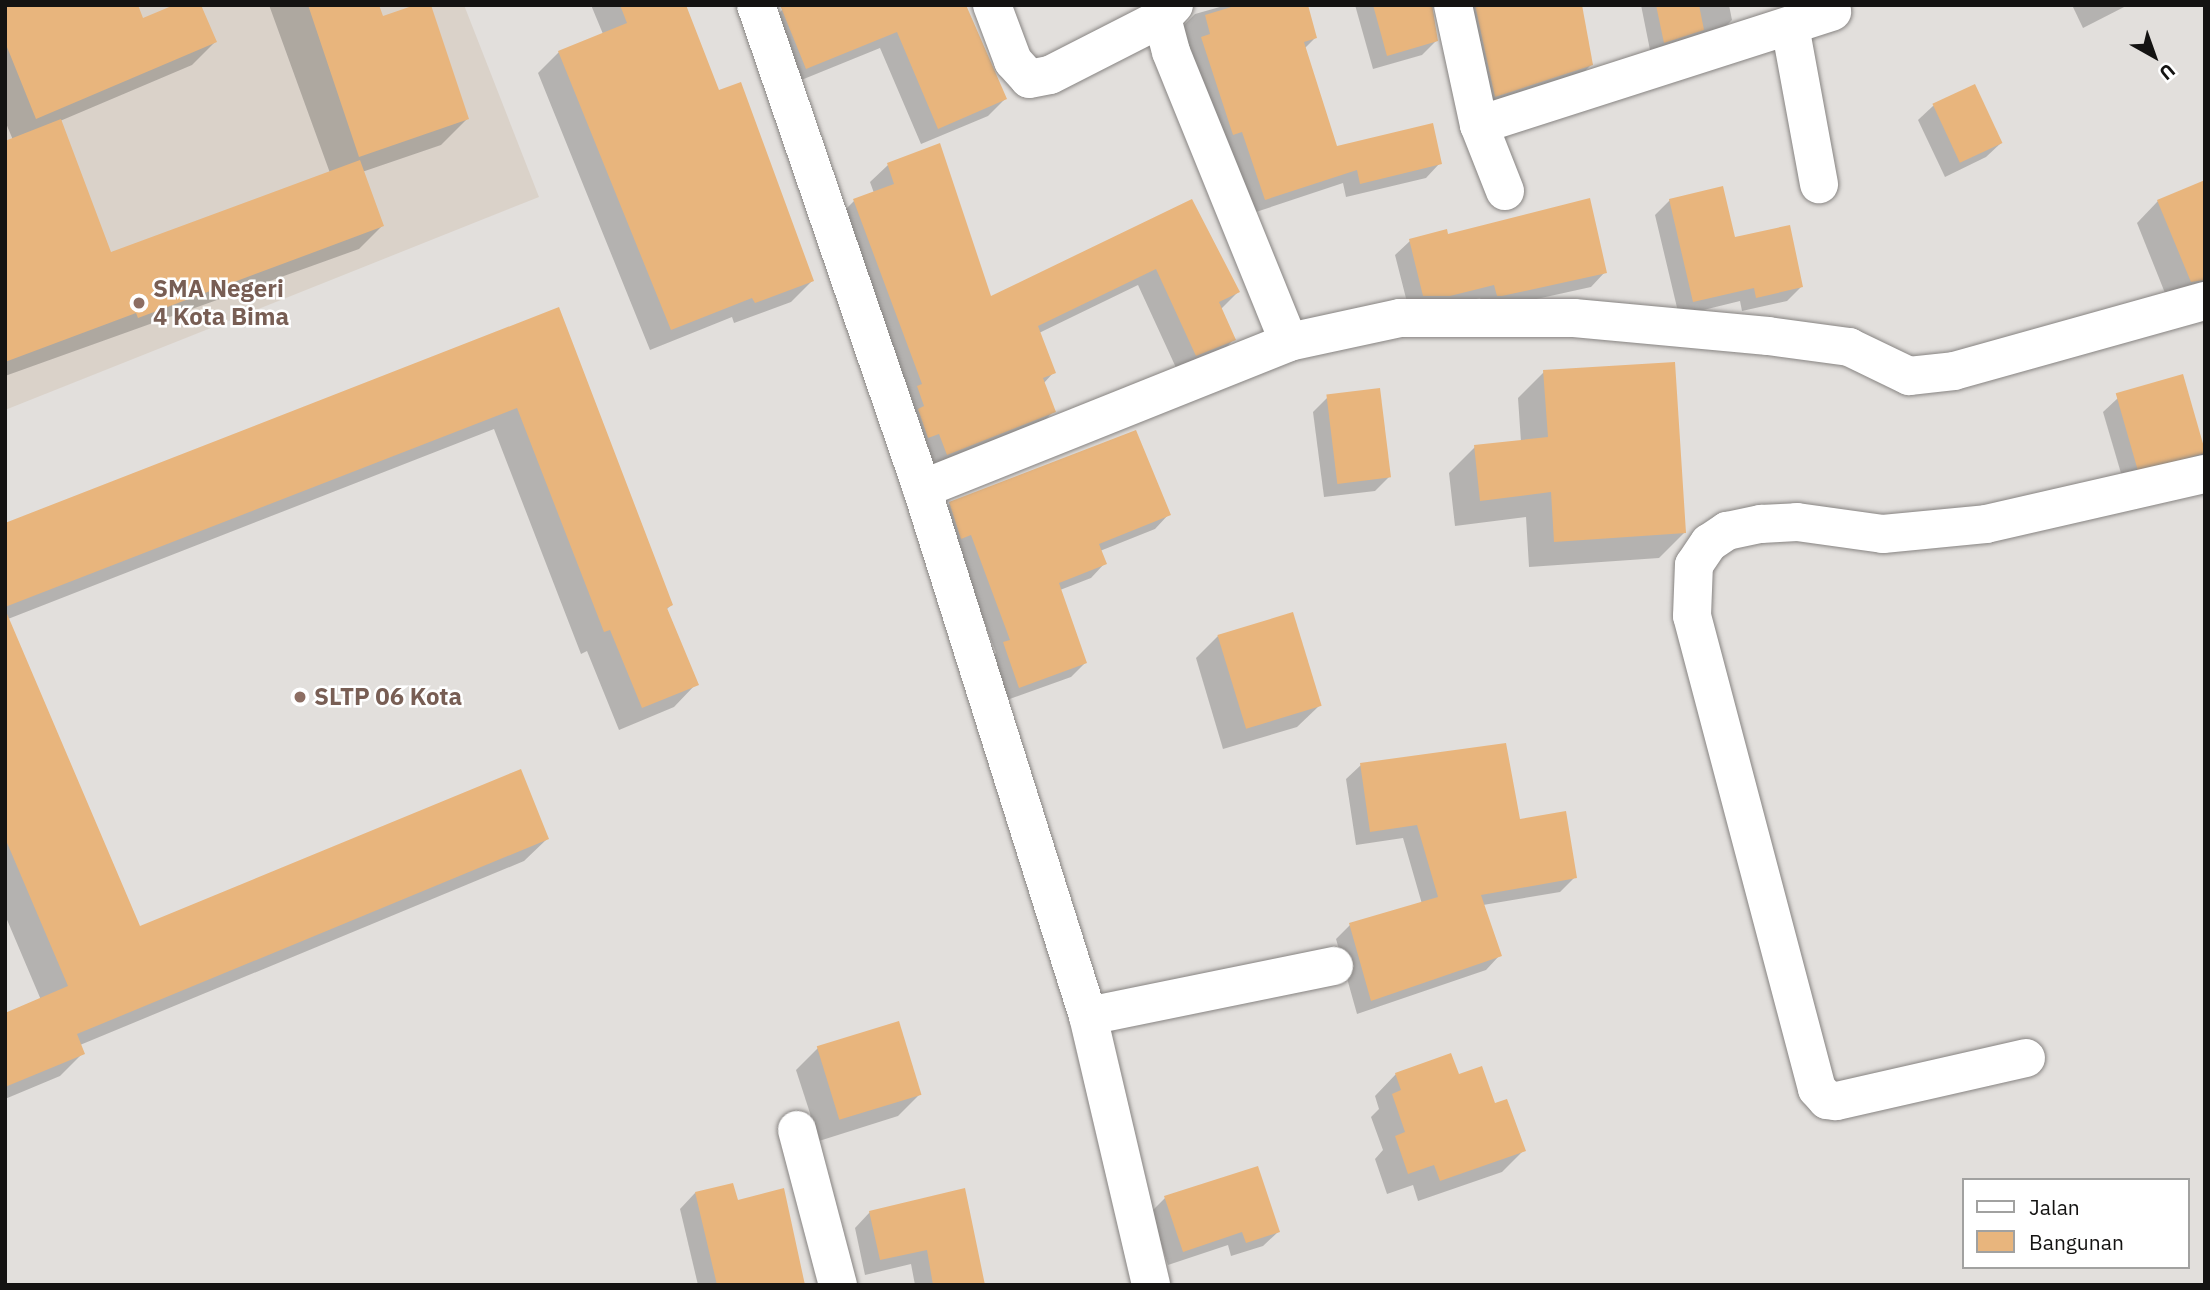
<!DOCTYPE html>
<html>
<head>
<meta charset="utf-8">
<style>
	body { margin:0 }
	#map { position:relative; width:2210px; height:1290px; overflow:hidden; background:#e2dfdc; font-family:"IBM Plex Sans",sans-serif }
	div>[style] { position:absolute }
	.built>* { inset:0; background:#dad2c9 }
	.shadow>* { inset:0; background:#0003 }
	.building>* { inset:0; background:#e8b57d; transform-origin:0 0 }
	.roads { filter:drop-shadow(0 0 2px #878482) drop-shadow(0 0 2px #878482) }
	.minor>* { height:38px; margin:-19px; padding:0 19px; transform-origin:19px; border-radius:19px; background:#fff }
	.dots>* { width:19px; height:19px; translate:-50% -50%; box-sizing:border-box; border:4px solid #fff; border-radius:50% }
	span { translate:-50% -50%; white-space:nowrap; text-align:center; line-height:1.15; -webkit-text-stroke:5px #fff; paint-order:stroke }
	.education-label { font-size:24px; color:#785e54; font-weight:700 }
	.left { translate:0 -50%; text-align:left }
	.frame { position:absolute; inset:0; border:7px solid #141312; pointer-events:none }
	.legend { position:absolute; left:1962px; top:1178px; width:228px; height:91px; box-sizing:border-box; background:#fff; border:2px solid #a1a1a0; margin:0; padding:9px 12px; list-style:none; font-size:21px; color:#141312 }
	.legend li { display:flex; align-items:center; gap:14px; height:35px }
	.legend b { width:35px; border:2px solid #a1a1a0 }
	.north { position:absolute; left:2119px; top:21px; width:70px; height:70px; -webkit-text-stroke:5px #fff; paint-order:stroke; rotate:140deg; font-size:19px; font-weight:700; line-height:28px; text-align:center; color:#141312 }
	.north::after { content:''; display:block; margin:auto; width:24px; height:32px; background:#141312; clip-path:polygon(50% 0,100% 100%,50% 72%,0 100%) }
</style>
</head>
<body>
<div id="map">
	<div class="built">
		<i style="clip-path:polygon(5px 5px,464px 5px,539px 197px,5px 410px)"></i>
	</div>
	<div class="shadow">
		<i style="clip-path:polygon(5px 5px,142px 21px,215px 42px,192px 65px,60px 121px,110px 254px,330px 173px,269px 5px,377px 5px,382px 18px,467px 119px,441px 145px,362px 172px,382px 226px,359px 249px,5px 376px,5px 143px,13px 140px,5px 121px)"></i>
		<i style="clip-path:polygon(591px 5px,684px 5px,718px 92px,812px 281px,791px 302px,734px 323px,732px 317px,650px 350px,538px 73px,559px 52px,603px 34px)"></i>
		<i style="clip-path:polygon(965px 5px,1005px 99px,988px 116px,921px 144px,880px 48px,789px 85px,766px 27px,782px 10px)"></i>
		<i style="clip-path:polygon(1227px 5px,1306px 5px,1315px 38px,1305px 48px,1336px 148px,1440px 163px,1426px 178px,1346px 197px,1343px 183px,1250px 214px,1181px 28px,1195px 14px)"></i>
		<i style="clip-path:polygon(1355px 5px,1432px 5px,1437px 40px,1422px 55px,1373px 69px)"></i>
		<i style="clip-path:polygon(1455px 5px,1579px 5px,1591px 65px,1577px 79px,1481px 110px)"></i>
		<i style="clip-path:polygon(1641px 5px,1729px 5px,1732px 20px,1719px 33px,1651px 55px)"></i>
		<i style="clip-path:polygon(2072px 5px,2128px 5px,2083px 28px)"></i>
		<i style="clip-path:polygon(1974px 86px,2001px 143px,1986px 157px,1945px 177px,1918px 120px,1933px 106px)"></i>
		<i style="clip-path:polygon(888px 165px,990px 298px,1191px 201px,1238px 292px,1221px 309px,1234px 339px,1217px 357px,1178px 372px,1138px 285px,1039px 333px,1054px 372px,1043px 384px,1054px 411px,1036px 429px,930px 472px,837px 218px,854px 201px,874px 193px,870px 182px)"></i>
		<i style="clip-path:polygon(2205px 182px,2205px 299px,2169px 303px,2137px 223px,2158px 201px)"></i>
		<i style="clip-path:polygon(1670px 200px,1733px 239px,1801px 287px,1787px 301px,1742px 311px,1740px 301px,1679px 316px,1655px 215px)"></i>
		<i style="clip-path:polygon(1447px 236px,1605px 272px,1591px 287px,1486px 310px,1480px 298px,1434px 310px,1409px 310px,1395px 255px,1410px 241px)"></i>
		<i style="clip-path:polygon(558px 309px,671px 605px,666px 610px,696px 684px,674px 707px,619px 730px,587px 651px,581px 654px,494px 429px,8px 619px,139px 928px,547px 839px,524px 861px,80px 1045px,83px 1053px,60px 1076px,5px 1099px,5px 1015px,41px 1000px,5px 915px,5px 524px)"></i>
		<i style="clip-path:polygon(1544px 372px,1685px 532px,1659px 558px,1529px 567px,1526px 517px,1455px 526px,1449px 473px,1475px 447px,1521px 442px,1518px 398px)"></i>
		<i style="clip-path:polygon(1328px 397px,1389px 477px,1375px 491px,1324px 497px,1313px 412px)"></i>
		<i style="clip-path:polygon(2118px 398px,2205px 452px,2190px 467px,2123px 480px,2103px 412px)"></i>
		<i style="clip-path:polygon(950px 503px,1169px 514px,1155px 529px,1100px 551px,1105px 563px,1091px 578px,1060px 590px,1085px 663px,1071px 677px,1004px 701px,990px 658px,996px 653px,957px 549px,935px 518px)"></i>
		<i style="clip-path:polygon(1218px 636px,1319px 706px,1297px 727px,1223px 749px,1196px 658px)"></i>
		<i style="clip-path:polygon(1361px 765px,1518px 821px,1575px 877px,1560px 892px,1483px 905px,1500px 955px,1486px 970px,1357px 1014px,1336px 939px,1350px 925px,1422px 904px,1403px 838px,1356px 845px,1346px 779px)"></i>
		<i style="clip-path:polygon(818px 1048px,920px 1094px,898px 1116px,819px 1141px,796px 1070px)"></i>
		<i style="clip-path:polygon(1396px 1074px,1458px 1076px,1494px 1105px,1523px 1151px,1502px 1172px,1418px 1201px,1413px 1185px,1387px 1194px,1375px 1159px,1383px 1150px,1371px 1117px,1379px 1109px,1375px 1096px)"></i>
		<i style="clip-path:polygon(695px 1193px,736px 1202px,803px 1285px,698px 1285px,680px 1209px)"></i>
		<i style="clip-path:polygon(1165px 1198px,1278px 1232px,1263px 1246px,1231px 1256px,1228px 1245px,1168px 1265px,1151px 1212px)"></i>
		<i style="clip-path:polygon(870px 1212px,982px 1285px,915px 1285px,911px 1264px,865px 1275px,855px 1228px)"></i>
	</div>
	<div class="building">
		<i style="clip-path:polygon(5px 5px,138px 5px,143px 18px,174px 5px,201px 5px,217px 42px,36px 119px,5px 42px)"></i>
		<i style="clip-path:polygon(308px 5px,379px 5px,383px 16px,415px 5px,431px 5px,469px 119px,359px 157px)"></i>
		<i style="clip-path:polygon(620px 5px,686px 5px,719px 90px,741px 82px,814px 281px,755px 303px,752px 298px,671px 330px,558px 51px,627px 23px)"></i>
		<i style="clip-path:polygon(780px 5px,966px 5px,1007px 99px,938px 129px,897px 32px,806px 69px)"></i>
		<i style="clip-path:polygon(1238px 5px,1308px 5px,1317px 38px,1304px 42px,1337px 146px,1433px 123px,1442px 164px,1360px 184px,1357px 170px,1265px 200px,1242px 132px,1233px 135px,1201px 37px,1210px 34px,1205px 15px)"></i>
		<i style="clip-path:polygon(1373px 5px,1432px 5px,1438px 41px,1387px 56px)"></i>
		<i style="clip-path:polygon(1475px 5px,1582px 5px,1593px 65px,1495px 97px)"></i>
		<i style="clip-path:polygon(1656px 5px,1699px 5px,1704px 30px,1664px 43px)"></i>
		<i style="left:1975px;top:84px;width:65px;height:47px;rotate:65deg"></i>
		<i style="clip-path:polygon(61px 119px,111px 252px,360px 160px,384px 226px,138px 318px,136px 313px,5px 362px,5px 141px)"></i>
		<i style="clip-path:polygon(940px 143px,991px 296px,1192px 199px,1240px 292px,1219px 302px,1236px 340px,1196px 356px,1156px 269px,1038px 326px,1056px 373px,1043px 378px,1056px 412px,947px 455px,939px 434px,928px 438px,918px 409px,924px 406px,917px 386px,922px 384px,853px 199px,894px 184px,887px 163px)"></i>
		<i style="clip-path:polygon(2205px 180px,2205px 280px,2191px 282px,2157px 200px)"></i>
		<i style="clip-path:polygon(1723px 186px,1735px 237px,1790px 225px,1803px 287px,1756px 298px,1754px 288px,1693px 302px,1669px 199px)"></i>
		<i style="clip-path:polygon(1590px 198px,1607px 273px,1502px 296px,1497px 296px,1494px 285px,1450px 296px,1423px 296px,1409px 239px,1447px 229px,1448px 234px)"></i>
		<i style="clip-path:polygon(559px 307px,673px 605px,667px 608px,699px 685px,642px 708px,610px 630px,604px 632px,517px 408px,5px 607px,5px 523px)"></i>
		<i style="clip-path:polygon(1675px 362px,1686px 533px,1554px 542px,1551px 492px,1480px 501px,1474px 445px,1548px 437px,1543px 370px)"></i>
		<i style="left:2183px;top:374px;width:82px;height:70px;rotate:74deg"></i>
		<i style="left:1380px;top:388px;width:90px;height:54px;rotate:83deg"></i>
		<i style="clip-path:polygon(1136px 430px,1171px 515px,1099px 544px,1107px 564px,1059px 583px,1087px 663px,1019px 688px,1003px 642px,1010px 640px,971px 535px,961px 539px,949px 502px)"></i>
		<i style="clip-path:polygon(5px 609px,140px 926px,521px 769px,549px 839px,77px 1034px,85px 1054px,5px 1087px,5px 1013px,68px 986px,5px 838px)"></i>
		<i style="left:1293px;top:612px;width:98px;height:79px;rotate:73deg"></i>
		<i style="clip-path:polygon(1506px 743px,1520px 819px,1566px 811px,1577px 878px,1481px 895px,1502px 956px,1371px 1001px,1349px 923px,1438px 897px,1417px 825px,1370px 832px,1360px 763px)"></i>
		<i style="left:899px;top:1021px;width:77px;height:86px;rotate:73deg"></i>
		<i style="clip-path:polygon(1451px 1053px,1459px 1074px,1482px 1066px,1495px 1103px,1507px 1099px,1526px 1151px,1440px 1181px,1434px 1165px,1408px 1174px,1395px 1136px,1405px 1132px,1392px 1094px,1401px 1090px,1395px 1073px)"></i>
		<i style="clip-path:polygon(1258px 1166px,1280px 1232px,1246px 1243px,1242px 1232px,1183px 1252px,1164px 1196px)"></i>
		<i style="clip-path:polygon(733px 1183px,738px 1200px,784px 1188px,805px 1285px,717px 1285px,695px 1192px)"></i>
		<i style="clip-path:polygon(965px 1188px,985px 1285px,933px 1285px,927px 1250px,880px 1260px,869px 1211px)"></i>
	</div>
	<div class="roads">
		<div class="minor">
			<i style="left:756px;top:5px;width:512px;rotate:71.07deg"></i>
			<i style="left:922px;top:489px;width:553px;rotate:72.52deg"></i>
			<i style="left:1088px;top:1016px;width:276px;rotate:76.8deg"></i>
			<i style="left:992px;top:5px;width:60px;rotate:69.4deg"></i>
			<i style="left:1013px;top:61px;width:24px;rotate:48deg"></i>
			<i style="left:1029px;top:79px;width:21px;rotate:-11deg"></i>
			<i style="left:1050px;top:75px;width:126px;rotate:-27deg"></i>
			<i style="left:1174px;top:5px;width:18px;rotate:133deg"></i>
			<i style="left:1162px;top:18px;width:35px;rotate:75deg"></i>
			<i style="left:1171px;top:52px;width:313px;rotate:67.9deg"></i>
			<i style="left:1453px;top:5px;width:123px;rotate:77.8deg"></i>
			<i style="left:1479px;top:125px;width:71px;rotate:68.5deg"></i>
			<i style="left:1790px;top:26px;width:161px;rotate:79.6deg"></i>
			<i style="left:1479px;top:125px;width:371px;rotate:-17.8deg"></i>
			<i style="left:922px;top:489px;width:395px;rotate:-21.8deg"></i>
			<i style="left:1289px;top:342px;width:114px;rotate:-12.2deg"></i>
			<i style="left:1400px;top:318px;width:174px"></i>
			<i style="left:1574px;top:318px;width:195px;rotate:5.3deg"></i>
			<i style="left:1768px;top:336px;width:82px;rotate:7.7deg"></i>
			<i style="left:1849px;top:347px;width:67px;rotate:25.8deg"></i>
			<i style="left:1909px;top:376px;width:45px;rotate:-6.3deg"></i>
			<i style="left:1954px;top:371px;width:261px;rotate:-15.6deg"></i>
			<i style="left:1088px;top:1016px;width:251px;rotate:-11.5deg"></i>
			<i style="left:2026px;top:1058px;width:195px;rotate:167.2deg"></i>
			<i style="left:1836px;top:1101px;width:9px;rotate:-174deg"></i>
			<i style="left:1827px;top:1100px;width:15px;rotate:-132deg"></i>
			<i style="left:1817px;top:1089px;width:489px;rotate:-104.8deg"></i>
			<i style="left:1692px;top:616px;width:51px;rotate:-87.8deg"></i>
			<i style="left:1694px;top:565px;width:27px;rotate:-56deg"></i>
			<i style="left:1709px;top:543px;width:22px;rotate:-34deg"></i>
			<i style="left:1727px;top:531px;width:35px;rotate:-12deg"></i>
			<i style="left:1761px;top:524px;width:36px;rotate:-3deg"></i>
			<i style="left:1797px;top:522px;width:87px;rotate:7.9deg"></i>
			<i style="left:1883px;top:534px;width:103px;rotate:-5.5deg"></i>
			<i style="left:1986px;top:524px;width:225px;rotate:-12.9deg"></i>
			<i style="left:797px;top:1130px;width:160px;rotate:75.2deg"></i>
		</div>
	</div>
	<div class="dots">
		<i style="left:139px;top:303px;background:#8d6e63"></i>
		<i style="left:300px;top:697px;background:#8d6e63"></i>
	</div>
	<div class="education-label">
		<span class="left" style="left:153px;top:303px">SMA Negeri<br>4 Kota Bima</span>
		<span class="left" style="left:314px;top:697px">SLTP 06 Kota</span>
	</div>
	<div class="frame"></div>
	<ul class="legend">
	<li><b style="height:9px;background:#fff"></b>Jalan</li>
	<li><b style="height:19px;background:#e8b57d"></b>Bangunan</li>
	</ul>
	<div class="north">U</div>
</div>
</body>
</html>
